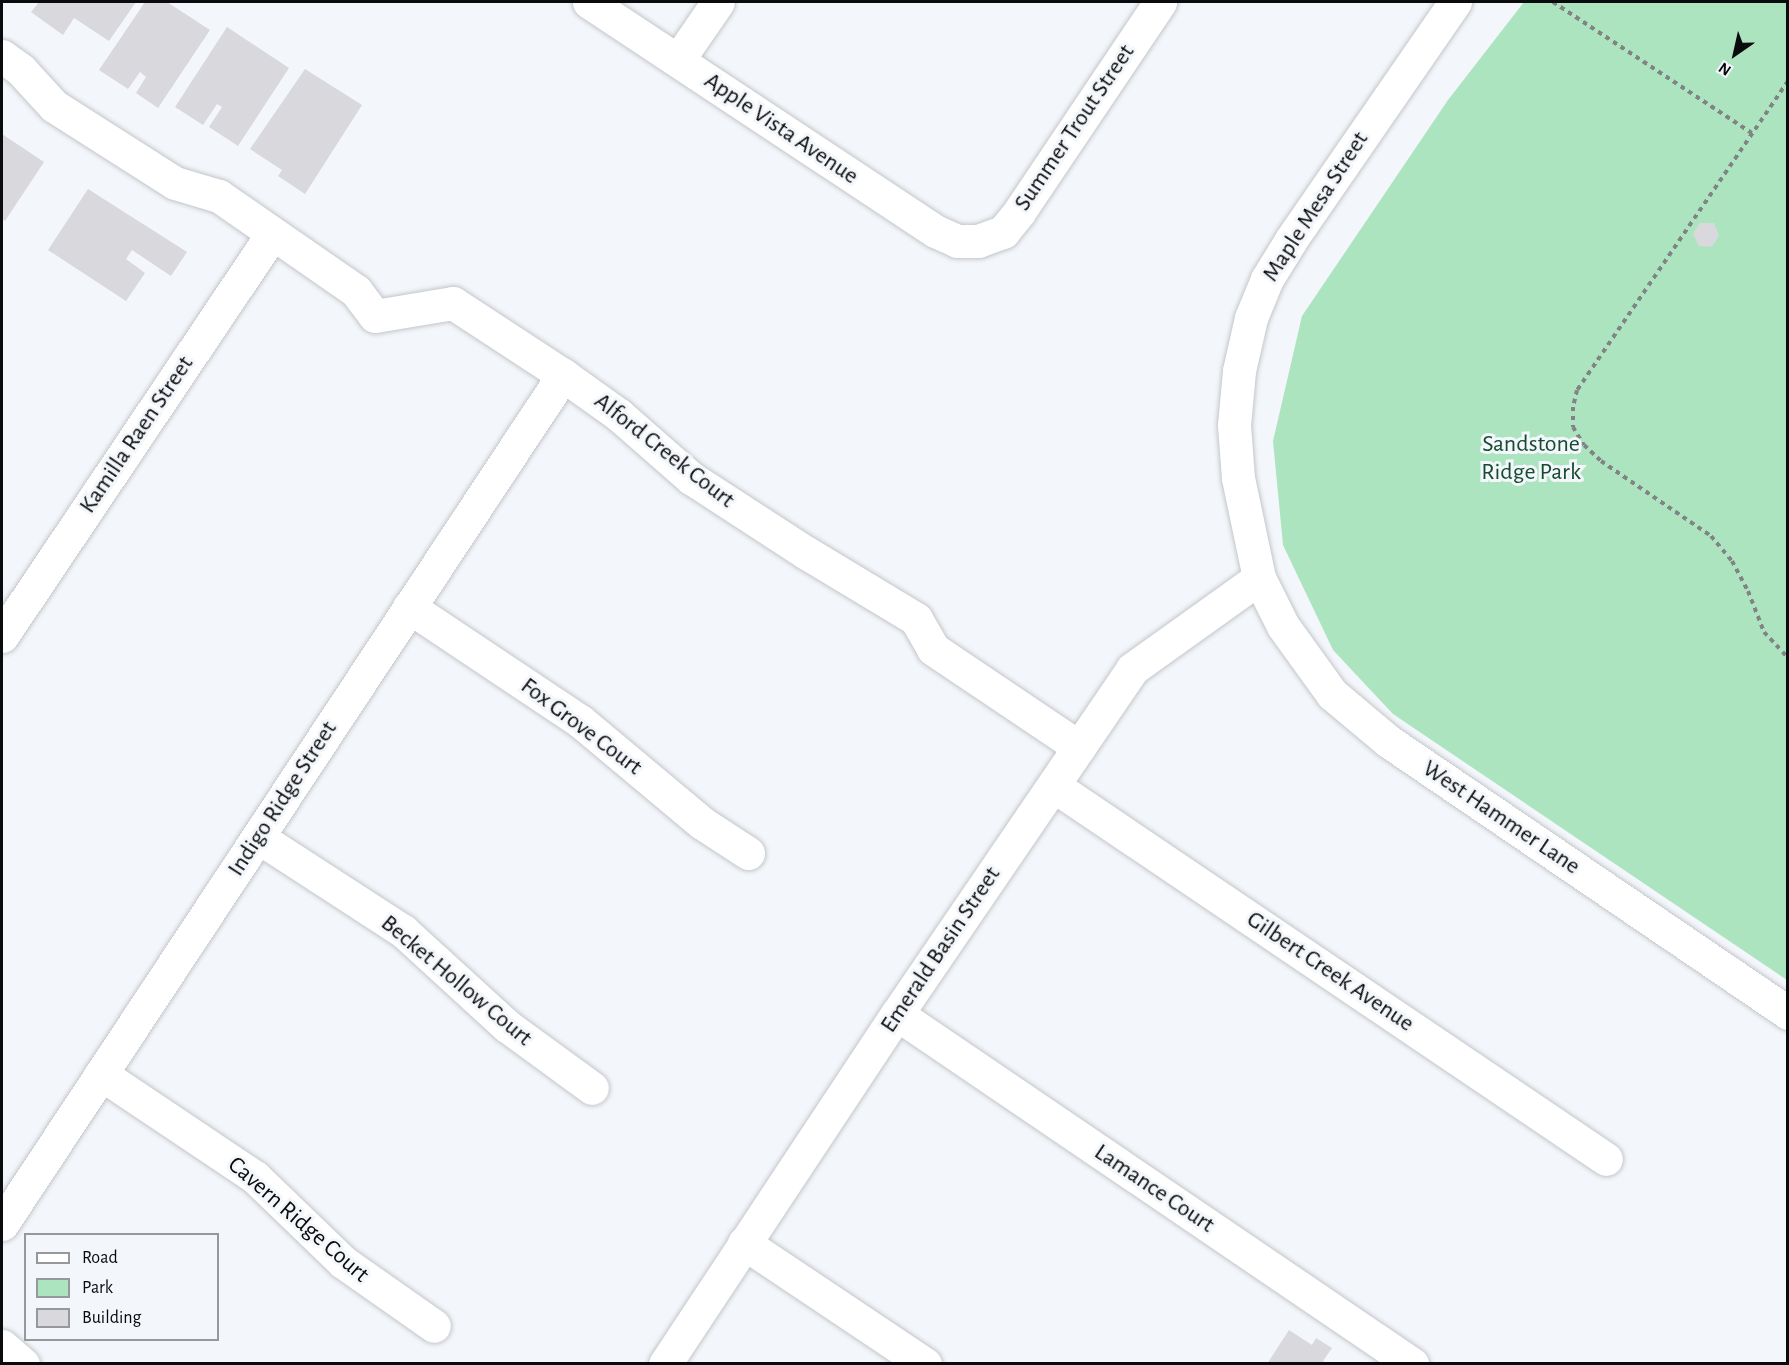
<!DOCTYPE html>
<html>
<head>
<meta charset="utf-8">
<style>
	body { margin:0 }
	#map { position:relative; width:1789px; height:1365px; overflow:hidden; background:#f3f6fa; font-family:"Alegreya Sans",sans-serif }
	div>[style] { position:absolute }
	.green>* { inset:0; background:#ace4c0 }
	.building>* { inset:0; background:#d8d8dd }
	.path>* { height:4px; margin-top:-2px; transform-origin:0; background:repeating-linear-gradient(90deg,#818385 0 4.5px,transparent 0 9px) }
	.roads { filter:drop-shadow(0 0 2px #c3c6ca) drop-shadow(0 0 2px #c3c6ca) }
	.minor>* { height:33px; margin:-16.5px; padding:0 16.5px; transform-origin:16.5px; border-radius:16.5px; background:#fff }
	span { translate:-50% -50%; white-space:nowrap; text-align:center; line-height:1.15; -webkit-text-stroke:6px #f3f6fa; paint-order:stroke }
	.street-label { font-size:24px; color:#0a0b0c }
	.park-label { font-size:24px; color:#174b2f }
	.frame { position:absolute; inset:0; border:3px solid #0a0b0c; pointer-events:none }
	.legend { position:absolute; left:24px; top:1233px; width:195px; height:108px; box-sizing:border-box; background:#f3f6fa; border:2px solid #96989b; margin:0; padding:8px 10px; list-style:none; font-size:18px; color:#0a0b0c }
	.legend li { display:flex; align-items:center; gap:12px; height:30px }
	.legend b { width:30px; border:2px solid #96989b }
	.north { position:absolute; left:1705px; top:24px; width:60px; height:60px; -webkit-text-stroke:4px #f3f6fa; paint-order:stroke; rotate:214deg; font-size:16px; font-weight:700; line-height:24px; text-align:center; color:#0a0b0c }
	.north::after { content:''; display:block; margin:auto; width:21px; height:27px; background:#0a0b0c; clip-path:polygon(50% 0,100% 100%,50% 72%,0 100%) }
</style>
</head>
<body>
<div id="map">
	<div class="green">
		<i style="clip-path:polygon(1524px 2px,1787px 2px,1787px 980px,1393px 714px,1333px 650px,1283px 545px,1273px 441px,1302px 316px,1448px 100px)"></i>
	</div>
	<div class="building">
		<i style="clip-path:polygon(39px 2px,136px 2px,109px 41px,74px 18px,63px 35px,31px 12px)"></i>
		<i style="clip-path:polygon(145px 2px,167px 2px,210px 30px,158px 108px,136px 93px,146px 77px,140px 72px,128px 89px,99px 70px)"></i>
		<i style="clip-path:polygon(227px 27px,289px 68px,238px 146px,209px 127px,222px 107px,217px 104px,203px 125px,175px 107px)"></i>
		<i style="clip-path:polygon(305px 69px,362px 105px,305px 194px,278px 176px,282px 170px,250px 149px)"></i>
		<i style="clip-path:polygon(2px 134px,44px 162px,5px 221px,2px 218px)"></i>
		<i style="clip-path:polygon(88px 189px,187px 252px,171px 276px,132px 250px,126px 259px,145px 273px,126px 301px,48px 250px)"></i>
		<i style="clip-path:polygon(1700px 223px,1714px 223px,1719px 235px,1712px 247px,1699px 246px,1693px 234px)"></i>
		<i style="clip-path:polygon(1289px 1330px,1312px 1345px,1316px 1338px,1332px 1348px,1323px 1361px,1327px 1364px,1267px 1364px)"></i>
	</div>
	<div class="path">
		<i style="left:1553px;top:2px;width:238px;rotate:33.4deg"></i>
		<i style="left:1788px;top:81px;width:374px;rotate:124.3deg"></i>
		<i style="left:1577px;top:390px;width:17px;rotate:103deg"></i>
		<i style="left:1573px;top:407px;width:20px;rotate:90deg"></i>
		<i style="left:1573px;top:427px;width:21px;rotate:59deg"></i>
		<i style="left:1584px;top:445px;width:23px;rotate:43deg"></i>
		<i style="left:1601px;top:461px;width:133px;rotate:34.3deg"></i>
		<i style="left:1711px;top:536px;width:33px;rotate:50deg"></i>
		<i style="left:1732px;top:561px;width:34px;rotate:62deg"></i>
		<i style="left:1748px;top:591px;width:44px;rotate:68.7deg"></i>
		<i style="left:1764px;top:632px;width:35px;rotate:47deg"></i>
	</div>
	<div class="roads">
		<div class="minor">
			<i style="left:589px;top:2px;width:415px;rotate:33.5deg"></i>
			<i style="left:935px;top:231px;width:24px;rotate:24deg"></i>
			<i style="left:957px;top:241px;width:21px"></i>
			<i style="left:978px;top:241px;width:27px;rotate:-20deg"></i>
			<i style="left:1003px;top:232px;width:26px;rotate:-51deg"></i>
			<i style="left:1019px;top:212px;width:253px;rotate:-56.1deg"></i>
			<i style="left:1455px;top:2px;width:289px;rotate:124.6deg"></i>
			<i style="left:1291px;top:240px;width:46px;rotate:121.6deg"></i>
			<i style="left:1267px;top:279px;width:42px;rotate:112.3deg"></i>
			<i style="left:1251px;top:318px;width:54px;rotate:102.8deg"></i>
			<i style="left:1239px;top:371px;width:54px;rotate:95.3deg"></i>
			<i style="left:1234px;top:425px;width:53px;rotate:85.7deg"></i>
			<i style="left:1238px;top:478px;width:102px;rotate:78.1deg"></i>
			<i style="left:1259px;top:578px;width:54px;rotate:63.4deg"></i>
			<i style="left:1283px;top:626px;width:84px;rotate:54.2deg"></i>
			<i style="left:1332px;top:694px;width:73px;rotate:40deg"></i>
			<i style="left:1388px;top:741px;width:484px;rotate:34.2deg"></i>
			<i style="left:2px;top:56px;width:24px;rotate:36deg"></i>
			<i style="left:21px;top:70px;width:49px;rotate:47.5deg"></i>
			<i style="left:54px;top:106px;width:143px;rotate:32.5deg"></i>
			<i style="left:175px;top:183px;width:46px;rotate:16.5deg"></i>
			<i style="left:219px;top:196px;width:167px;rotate:34.7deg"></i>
			<i style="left:356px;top:291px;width:31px;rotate:53deg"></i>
			<i style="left:375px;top:316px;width:79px;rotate:-9.5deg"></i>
			<i style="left:453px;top:303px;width:131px;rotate:33.2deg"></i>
			<i style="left:563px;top:375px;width:69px;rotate:35.5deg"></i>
			<i style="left:619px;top:415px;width:96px;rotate:41.2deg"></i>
			<i style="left:691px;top:478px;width:136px;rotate:33deg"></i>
			<i style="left:805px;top:552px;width:130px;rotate:31.1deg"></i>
			<i style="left:916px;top:619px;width:34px;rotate:60deg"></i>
			<i style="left:933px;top:649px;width:176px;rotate:33.9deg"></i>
			<i style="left:678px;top:60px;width:70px;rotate:-55.4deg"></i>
			<i style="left:409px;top:607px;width:206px;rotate:33.7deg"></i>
			<i style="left:580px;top:721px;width:159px;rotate:39.9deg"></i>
			<i style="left:702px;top:823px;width:55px;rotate:33.1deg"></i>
			<i style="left:2px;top:636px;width:484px;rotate:-56.1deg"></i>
			<i style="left:1054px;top:786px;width:666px;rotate:34.05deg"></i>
			<i style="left:258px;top:837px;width:173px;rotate:33deg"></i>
			<i style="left:403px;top:931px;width:141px;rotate:42.4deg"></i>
			<i style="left:507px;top:1026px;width:105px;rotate:36.1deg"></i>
			<i style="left:897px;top:1014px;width:623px;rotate:34.2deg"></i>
			<i style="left:101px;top:1074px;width:185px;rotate:33.8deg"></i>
			<i style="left:255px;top:1177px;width:122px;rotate:44deg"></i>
			<i style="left:343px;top:1262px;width:111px;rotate:35.1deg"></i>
			<i style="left:2px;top:1224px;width:1018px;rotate:-56.54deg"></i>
			<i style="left:744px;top:1243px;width:218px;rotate:33.8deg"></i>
			<i style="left:2px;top:1346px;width:28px;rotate:41deg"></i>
			<i style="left:665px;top:1364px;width:420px;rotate:-56.5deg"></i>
			<i style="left:897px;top:1014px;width:417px;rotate:-55.7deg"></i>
			<i style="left:1132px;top:669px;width:156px;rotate:-35.6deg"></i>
		</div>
	</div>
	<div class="street-label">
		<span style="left:1075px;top:128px;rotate:-56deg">Summer Trout Street</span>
		<span style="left:781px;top:129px;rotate:34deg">Apple Vista Avenue</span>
		<span style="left:1316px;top:207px;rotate:-57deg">Maple Mesa Street</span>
		<span style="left:137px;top:435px;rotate:-56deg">Kamilla Raen Street</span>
		<span style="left:664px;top:451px;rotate:38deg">Alford Creek Court</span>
		<span style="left:581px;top:727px;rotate:37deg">Fox Grove Court</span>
		<span style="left:283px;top:799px;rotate:-57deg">Indigo Ridge Street</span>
		<span style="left:1501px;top:818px;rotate:34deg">West Hammer Lane</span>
		<span style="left:941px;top:950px;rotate:-56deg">Emerald Basin Street</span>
		<span style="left:1330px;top:972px;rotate:34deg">Gilbert Creek Avenue</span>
		<span style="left:456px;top:981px;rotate:40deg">Becket Hollow Court</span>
		<span style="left:1154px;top:1189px;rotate:34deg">Lamance Court</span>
		<span style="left:298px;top:1220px;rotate:41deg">Cavern Ridge Court</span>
	</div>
	<div class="park-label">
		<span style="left:1531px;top:459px">Sandstone<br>Ridge Park</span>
	</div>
	<div class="frame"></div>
	<ul class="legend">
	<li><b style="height:8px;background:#fff"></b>Road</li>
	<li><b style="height:16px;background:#ace4c0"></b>Park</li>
	<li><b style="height:16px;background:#d8d8dd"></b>Building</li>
	</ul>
	<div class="north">N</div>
</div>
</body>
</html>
